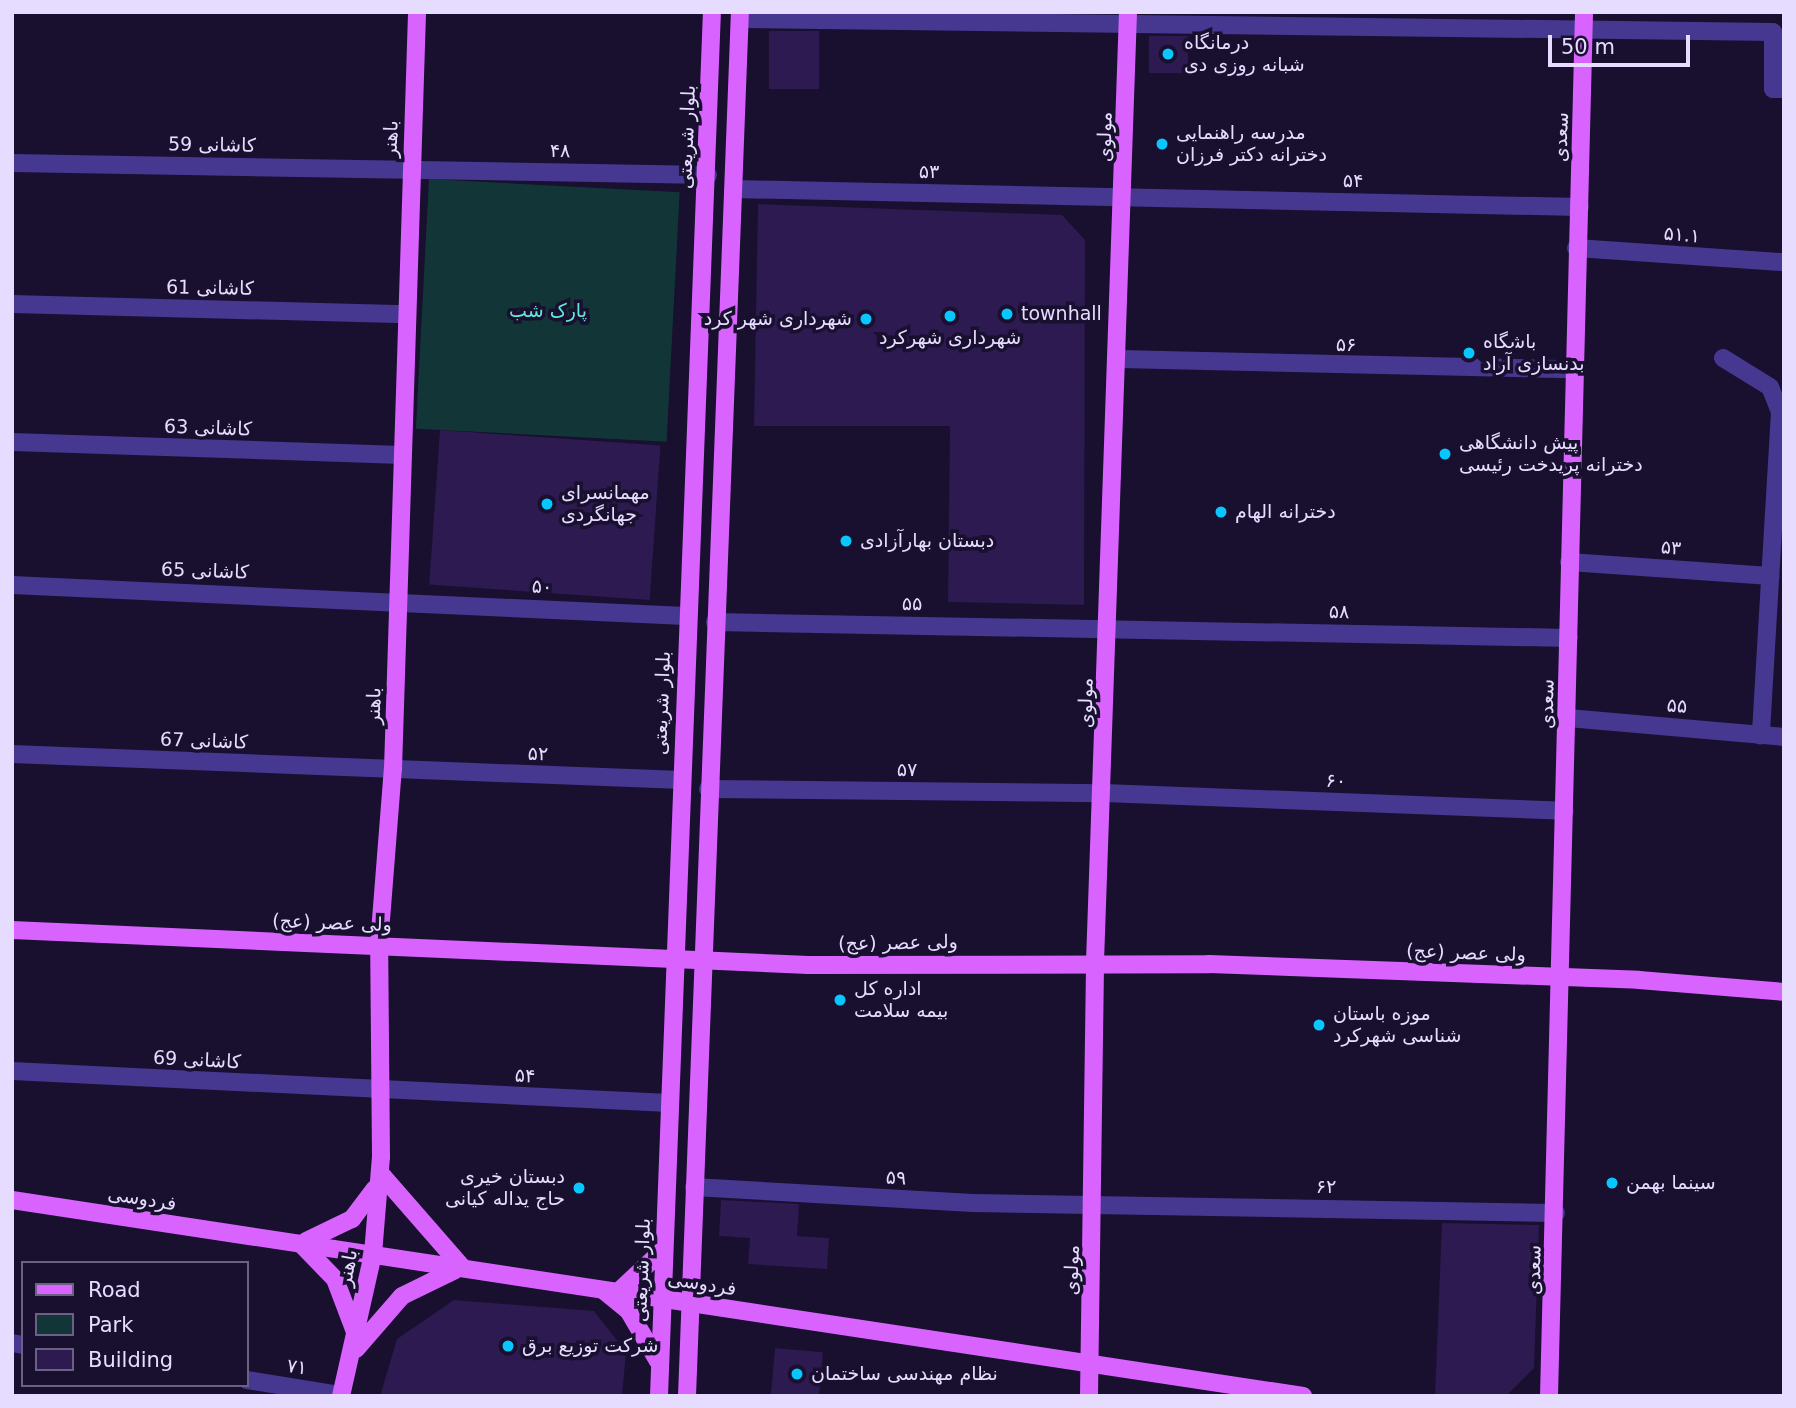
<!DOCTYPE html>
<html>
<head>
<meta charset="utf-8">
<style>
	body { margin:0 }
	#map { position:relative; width:1796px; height:1408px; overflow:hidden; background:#190f2e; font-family:"DejaVu Sans",Cairo,sans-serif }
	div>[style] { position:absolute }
	.green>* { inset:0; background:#123538; transform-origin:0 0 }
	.building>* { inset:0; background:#2c1a50; transform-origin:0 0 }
	.minor>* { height:18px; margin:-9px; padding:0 9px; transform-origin:9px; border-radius:9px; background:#463790 }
	.major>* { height:18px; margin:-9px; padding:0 9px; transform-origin:9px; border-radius:9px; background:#d963ff }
	.dots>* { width:19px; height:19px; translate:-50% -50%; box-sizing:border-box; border:4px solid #190f2e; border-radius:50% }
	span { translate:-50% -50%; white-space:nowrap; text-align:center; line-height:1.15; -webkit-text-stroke:7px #190f2e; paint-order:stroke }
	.poi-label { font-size:19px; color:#e5dcff }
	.left { translate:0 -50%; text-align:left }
	.right { translate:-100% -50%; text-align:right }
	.street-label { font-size:19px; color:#e5dcff }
	.park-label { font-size:19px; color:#5deada }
	.frame { position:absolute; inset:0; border:14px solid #e5dcff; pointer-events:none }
	.legend { position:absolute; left:21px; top:1261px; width:228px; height:126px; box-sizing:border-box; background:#190f2e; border:2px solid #6b6182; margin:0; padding:9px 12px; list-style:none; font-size:21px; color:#e5dcff }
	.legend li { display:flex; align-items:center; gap:14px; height:35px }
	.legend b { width:35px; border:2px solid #6b6182 }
	.scale { position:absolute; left:1548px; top:35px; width:142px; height:32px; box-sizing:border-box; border:4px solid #e5dcff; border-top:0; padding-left:9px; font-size:21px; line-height:24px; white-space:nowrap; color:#e5dcff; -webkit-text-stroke:5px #190f2e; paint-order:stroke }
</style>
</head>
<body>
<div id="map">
	<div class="green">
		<i style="left:429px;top:179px;width:251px;height:250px;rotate:3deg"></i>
	</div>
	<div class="building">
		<i style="left:769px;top:31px;width:50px;height:58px"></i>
		<i style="left:1149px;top:36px;width:39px;height:37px"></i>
		<i style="clip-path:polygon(758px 204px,1062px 215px,1085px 240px,1084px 605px,948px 602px,950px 426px,754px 426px)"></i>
		<i style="left:440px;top:430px;width:221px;height:155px;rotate:4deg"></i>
		<i style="clip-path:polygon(721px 1200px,799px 1204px,797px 1236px,829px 1238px,827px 1269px,748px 1264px,750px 1238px,719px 1236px)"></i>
		<i style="clip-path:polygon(1442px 1223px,1539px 1225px,1534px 1368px,1506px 1396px,1435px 1396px)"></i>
		<i style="clip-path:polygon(454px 1300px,594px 1311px,626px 1352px,622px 1396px,380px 1396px,397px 1339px)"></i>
		<i style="left:775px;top:1348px;width:48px;height:48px;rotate:5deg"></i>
	</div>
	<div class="minor">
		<i style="left:740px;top:19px;width:1033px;rotate:0.72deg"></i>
		<i style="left:1773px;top:32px;width:57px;rotate:90deg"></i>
		<i style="left:1773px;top:89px;width:11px"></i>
		<i style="left:12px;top:163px;width:696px;rotate:0.99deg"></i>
		<i style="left:733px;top:189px;width:847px;rotate:1.22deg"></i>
		<i style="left:1576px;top:248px;width:208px;rotate:3.9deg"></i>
		<i style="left:12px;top:304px;width:394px;rotate:1.5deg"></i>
		<i style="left:1723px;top:358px;width:55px;rotate:31.7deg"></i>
		<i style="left:1770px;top:387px;width:27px;rotate:68deg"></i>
		<i style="left:1780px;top:412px;width:324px;rotate:93.4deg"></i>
		<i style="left:1119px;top:359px;width:454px;rotate:1.3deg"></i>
		<i style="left:12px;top:442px;width:390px;rotate:1.9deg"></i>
		<i style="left:1569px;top:562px;width:202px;rotate:4deg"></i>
		<i style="left:12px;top:585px;width:674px;rotate:2.64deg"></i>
		<i style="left:715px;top:622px;width:854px;rotate:1.07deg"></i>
		<i style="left:1568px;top:718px;width:217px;rotate:5deg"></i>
		<i style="left:12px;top:754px;width:670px;rotate:2.23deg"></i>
		<i style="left:708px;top:789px;width:396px;rotate:0.6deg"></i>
		<i style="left:1104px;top:793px;width:461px;rotate:2.2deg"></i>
		<i style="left:12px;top:1071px;width:658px;rotate:2.79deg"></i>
		<i style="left:694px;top:1187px;width:279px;rotate:3.3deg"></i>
		<i style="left:973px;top:1203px;width:583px;rotate:0.98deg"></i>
		<i style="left:12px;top:1343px;width:11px;rotate:10deg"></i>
		<i style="left:247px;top:1380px;width:95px;rotate:9.1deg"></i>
	</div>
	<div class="major">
		<i style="left:12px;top:930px;width:797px;rotate:2.52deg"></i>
		<i style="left:808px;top:965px;width:401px;rotate:-0.1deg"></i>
		<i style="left:1209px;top:964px;width:430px;rotate:2.1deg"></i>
		<i style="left:1639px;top:980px;width:145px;rotate:4.7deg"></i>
		<i style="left:380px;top:1173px;width:126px;rotate:48.9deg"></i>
		<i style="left:12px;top:1200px;width:1306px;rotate:8.63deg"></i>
		<i style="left:306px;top:1241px;width:51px;rotate:-25.6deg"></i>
		<i style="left:352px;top:1219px;width:38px;rotate:-53deg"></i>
		<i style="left:302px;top:1245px;width:47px;rotate:45.9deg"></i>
		<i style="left:335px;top:1279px;width:57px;rotate:69.3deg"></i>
		<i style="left:603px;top:1290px;width:32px;rotate:39deg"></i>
		<i style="left:628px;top:1310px;width:59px;rotate:59.5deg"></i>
		<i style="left:618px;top:1292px;width:63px;rotate:-43.1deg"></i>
		<i style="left:356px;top:1349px;width:70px;rotate:-49deg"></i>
		<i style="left:402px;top:1296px;width:59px;rotate:-26.1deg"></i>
		<i style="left:341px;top:1396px;width:146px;rotate:-77.3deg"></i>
		<i style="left:373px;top:1254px;width:97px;rotate:-85.3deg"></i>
		<i style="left:381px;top:1157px;width:212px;rotate:-90.5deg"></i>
		<i style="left:379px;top:945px;width:177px;rotate:-85.5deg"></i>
		<i style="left:393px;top:769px;width:757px;rotate:-88.18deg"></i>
		<i style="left:659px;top:1396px;width:1385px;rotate:-87.81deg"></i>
		<i style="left:687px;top:1396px;width:1385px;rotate:-87.81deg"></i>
		<i style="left:1089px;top:1396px;width:434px;rotate:-89.2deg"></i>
		<i style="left:1095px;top:962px;width:951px;rotate:-88.01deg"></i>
		<i style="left:1549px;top:1396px;width:1384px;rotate:-88.55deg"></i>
	</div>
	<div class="dots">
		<i style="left:1168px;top:54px;background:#08c6ff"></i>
		<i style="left:1162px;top:144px;background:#08c6ff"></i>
		<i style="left:1007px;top:314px;background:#08c6ff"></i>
		<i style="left:950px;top:316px;background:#08c6ff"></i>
		<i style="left:866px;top:319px;background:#08c6ff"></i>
		<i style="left:1469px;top:353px;background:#08c6ff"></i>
		<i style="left:1445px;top:454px;background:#08c6ff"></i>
		<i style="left:547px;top:504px;background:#08c6ff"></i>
		<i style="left:1221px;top:512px;background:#08c6ff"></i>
		<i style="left:846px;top:541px;background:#08c6ff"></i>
		<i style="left:840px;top:1000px;background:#08c6ff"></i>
		<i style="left:1319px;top:1025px;background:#08c6ff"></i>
		<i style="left:1612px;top:1183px;background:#08c6ff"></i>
		<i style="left:579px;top:1188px;background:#08c6ff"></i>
		<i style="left:508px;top:1346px;background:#08c6ff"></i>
		<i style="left:797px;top:1374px;background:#08c6ff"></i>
	</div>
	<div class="poi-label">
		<span class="left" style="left:1184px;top:54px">درمانگاه<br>شبانه روزی دی</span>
		<span class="left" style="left:1176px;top:144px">مدرسه راهنمایی<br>دخترانه دکتر فرزان</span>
		<span class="left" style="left:1021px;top:314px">townhall</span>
		<span class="right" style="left:852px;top:319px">شهرداری شهر کرد</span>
		<span style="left:950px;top:338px">شهرداری شهرکرد</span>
		<span class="left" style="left:1483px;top:353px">باشگاه<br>بدنسازى آراد</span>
		<span class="left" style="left:1459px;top:454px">پیش دانشگاهی<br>دخترانه پریدخت رئیسی</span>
		<span class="left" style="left:561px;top:504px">مهمانسرای<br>جهانگردی</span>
		<span class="left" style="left:1235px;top:512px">دخترانه الهام</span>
		<span class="left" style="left:860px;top:541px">دبستان بهارآزادی</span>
		<span class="left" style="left:854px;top:1000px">اداره کل<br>بیمه سلامت</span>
		<span class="left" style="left:1333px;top:1025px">موزه باستان<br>شناسی شهرکرد</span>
		<span class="right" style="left:565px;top:1188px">دبستان خیری<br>حاج یداله کیانی</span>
		<span class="left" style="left:1626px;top:1183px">سینما بهمن</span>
		<span class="left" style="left:522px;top:1346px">شرکت توزیع برق</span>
		<span class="left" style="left:811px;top:1374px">نظام مهندسی ساختمان</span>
	</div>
	<div class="street-label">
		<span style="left:687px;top:137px;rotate:-88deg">بلوار شریعتی</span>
		<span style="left:1105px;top:137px;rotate:-89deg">مولوی</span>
		<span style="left:1561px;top:137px;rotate:-88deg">سعدی</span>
		<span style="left:391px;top:139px;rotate:-88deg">باهنر</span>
		<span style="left:212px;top:145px;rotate:1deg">کاشانی 59</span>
		<span style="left:560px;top:151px;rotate:1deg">۴۸</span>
		<span style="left:929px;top:172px;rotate:1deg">۵۳</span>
		<span style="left:1353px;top:181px;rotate:1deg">۵۴</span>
		<span style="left:1682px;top:235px;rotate:5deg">۵۱.۱</span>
		<span style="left:210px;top:288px;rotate:1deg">کاشانی 61</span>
		<span style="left:1346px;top:345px;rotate:1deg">۵۶</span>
		<span style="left:208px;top:428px;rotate:2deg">کاشانی 63</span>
		<span style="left:1671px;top:548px;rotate:4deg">۵۳</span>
		<span style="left:205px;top:571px;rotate:2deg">کاشانی 65</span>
		<span style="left:542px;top:587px;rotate:3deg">۵۰</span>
		<span style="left:912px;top:604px;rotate:1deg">۵۵</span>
		<span style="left:1339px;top:612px;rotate:1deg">۵۸</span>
		<span style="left:662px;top:703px;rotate:-88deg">بلوار شریعتی</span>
		<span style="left:1086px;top:703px;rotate:-89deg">مولوی</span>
		<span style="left:1547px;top:704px;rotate:-89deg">سعدی</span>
		<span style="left:374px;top:706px;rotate:-89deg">باهنر</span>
		<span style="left:1677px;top:706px;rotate:5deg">۵۵</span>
		<span style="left:204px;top:741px;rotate:2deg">کاشانی 67</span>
		<span style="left:538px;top:754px;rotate:2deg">۵۲</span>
		<span style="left:907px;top:770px;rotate:1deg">۵۷</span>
		<span style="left:1336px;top:781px;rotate:2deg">۶۰</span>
		<span style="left:332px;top:923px;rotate:2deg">ولی عصر (عج)</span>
		<span style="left:898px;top:943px;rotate:-1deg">ولی عصر (عج)</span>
		<span style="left:1466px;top:953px;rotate:2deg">ولی عصر (عج)</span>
		<span style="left:197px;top:1060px;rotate:3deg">کاشانی 69</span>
		<span style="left:525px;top:1076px;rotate:3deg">۵۴</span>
		<span style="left:896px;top:1178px;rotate:3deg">۵۹</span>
		<span style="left:1326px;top:1187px;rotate:1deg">۶۲</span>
		<span style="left:142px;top:1199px;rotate:9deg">فردوسی</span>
		<span style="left:348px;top:1268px;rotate:-80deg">باهنر</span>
		<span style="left:642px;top:1270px;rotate:-88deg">بلوار شریعتی</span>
		<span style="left:1072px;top:1270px;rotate:-88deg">مولوی</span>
		<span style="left:1534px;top:1270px;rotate:-89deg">سعدی</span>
		<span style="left:702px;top:1284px;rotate:9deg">فردوسی</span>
		<span style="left:297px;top:1367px;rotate:9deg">۷۱</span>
	</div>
	<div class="park-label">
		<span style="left:548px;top:311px">پارک شب</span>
	</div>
	<div class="frame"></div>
	<ul class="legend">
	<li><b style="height:9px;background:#d963ff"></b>Road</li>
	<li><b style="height:19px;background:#123538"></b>Park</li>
	<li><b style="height:19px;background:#2c1a50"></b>Building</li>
	</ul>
	<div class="scale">50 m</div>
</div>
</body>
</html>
